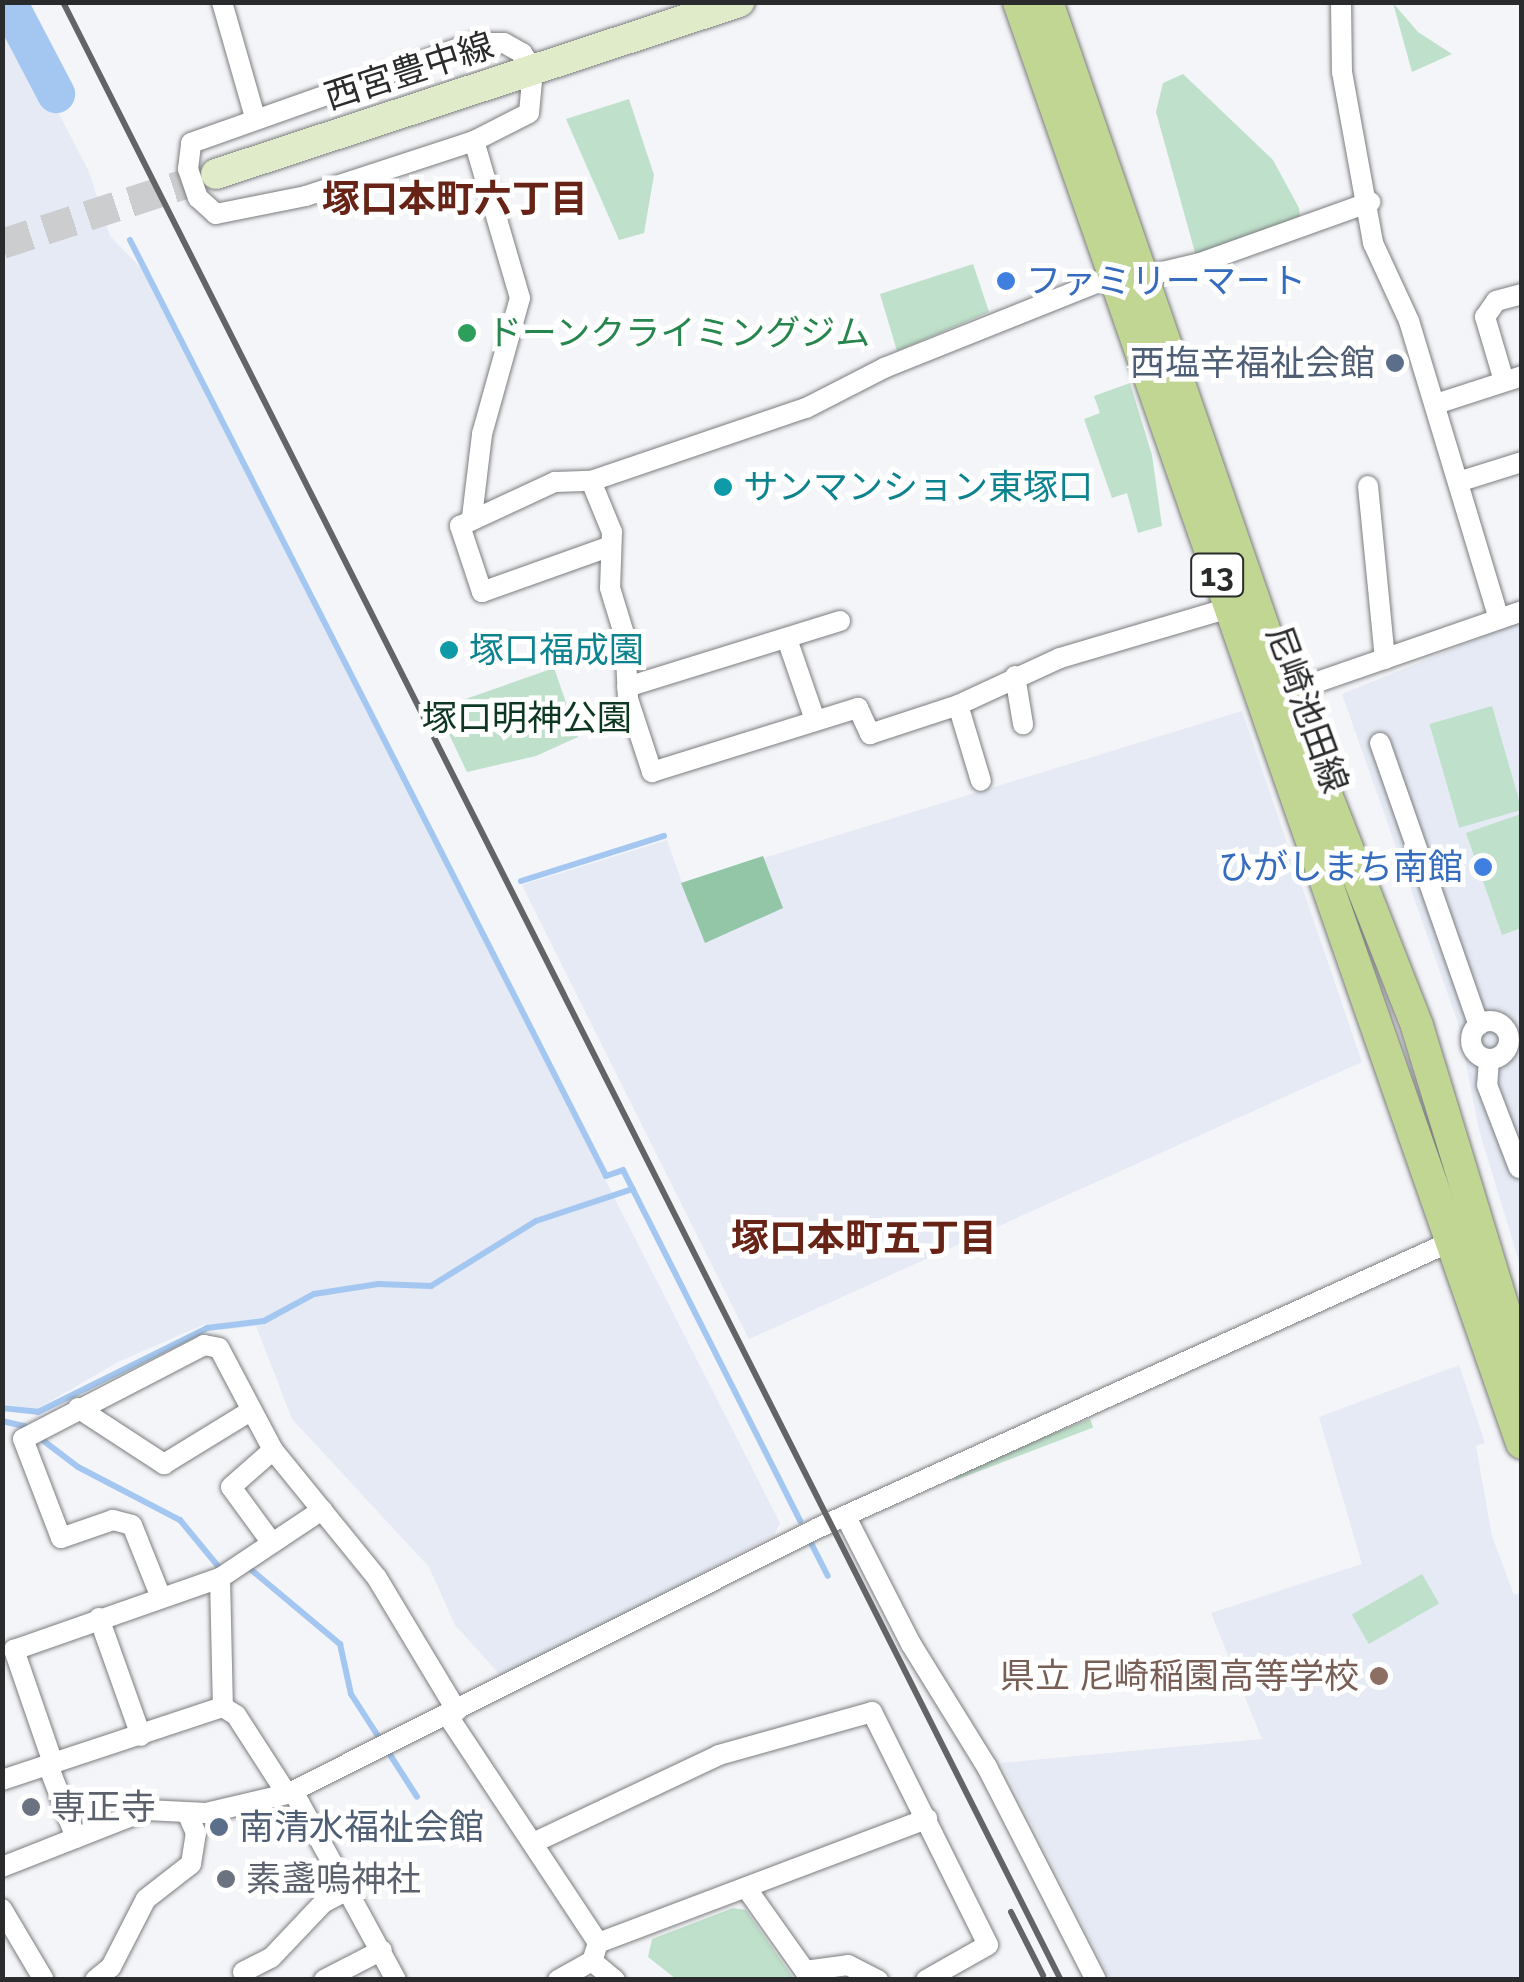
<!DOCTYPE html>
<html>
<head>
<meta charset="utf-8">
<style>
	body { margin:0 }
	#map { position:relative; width:1524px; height:1982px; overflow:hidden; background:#f4f5f8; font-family:Raleway,"Noto Sans JP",sans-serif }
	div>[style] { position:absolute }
	.built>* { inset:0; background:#e5eaf4 }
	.green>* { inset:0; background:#bfe0cb; transform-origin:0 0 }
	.forest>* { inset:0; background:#92c6a6 }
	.stream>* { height:6px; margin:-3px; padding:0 3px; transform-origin:3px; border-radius:3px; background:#a4c7f1 }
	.river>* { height:38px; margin:-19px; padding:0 19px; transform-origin:19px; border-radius:19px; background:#a4c7f1 }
	.secondary-tunnel>* { height:30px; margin-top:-15px; transform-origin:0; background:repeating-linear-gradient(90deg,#cccdcf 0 30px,transparent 0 45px) }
	.roads { filter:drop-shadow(0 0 2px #7b7d7f) drop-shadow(0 0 2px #7b7d7f) }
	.street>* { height:20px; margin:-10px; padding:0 10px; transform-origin:10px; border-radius:10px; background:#fff }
	.street>.ring { margin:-10px; padding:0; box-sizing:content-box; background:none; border:20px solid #fff; border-radius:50% }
	.secondary>* { height:30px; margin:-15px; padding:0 15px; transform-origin:15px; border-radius:15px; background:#e0ebc9 }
	.primary>* { height:32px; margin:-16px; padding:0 16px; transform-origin:16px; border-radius:16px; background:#c1d692 }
	.rail>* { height:6px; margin:-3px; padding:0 3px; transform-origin:3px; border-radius:3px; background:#636466 }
	.dots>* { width:28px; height:28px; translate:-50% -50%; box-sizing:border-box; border:5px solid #fff; border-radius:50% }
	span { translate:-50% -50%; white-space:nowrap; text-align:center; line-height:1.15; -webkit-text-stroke:10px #fff; paint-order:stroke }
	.shield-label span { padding:2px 8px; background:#fff; border:2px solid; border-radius:8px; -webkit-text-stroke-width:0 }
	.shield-label { font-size:32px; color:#2a2b2c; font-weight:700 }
	.street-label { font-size:35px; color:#2a2b2c }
	.shop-label { font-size:35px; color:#366cbe }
	.left { translate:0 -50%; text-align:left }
	.right { translate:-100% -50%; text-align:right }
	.leisure-label { font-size:35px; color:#27864d }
	.service-label { font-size:35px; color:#4e5e75 }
	.culture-label { font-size:35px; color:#0d838f }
	.park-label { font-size:35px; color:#0d3722 }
	.education-label { font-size:35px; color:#785e54 }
	.worship-label { font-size:35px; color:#5b616d }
	.neighbourhood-label { font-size:38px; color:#662316; font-weight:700 }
	.frame { position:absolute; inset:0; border:5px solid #2a2b2c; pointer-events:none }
</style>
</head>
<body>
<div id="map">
	<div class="built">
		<i style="clip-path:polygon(2px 3px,89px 172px,110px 236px,141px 268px,780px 1523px,774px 1535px,503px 1678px,455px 1625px,429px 1567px,292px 1419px,256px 1326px,221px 1330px,205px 1324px,118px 1362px,37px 1409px,3px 1404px)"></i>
		<i style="clip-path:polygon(1521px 621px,1521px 1268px,1479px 1130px,1458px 1023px,1342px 694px)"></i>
		<i style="clip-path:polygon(1242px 711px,1362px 1062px,749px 1339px,522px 885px,667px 840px,682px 883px)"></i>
		<i style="clip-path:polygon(1459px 1365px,1485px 1443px,1476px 1446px,1492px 1536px,1514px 1595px,1521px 1593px,1521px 1979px,1110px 1979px,1001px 1763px,1262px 1739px,1211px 1613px,1362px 1564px,1319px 1417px)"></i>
	</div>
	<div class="green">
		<i style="clip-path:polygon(1393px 3px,1418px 32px,1452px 54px,1412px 72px)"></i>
		<i style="clip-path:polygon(1183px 74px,1273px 160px,1299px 208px,1301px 223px,1196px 256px,1156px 112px,1163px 83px)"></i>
		<i style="clip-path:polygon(629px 99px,654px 175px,644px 233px,619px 240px,566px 119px)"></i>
		<i style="clip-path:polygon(973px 264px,989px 312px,897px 351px,880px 294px)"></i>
		<i style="clip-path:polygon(1130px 383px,1152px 455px,1162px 526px,1138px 533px,1127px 493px,1112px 498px,1084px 419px,1100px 413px,1094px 396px)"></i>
		<i style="clip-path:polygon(554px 668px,578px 737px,536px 756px,467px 772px,437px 709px)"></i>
		<i style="left:1492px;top:706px;width:108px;height:65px;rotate:74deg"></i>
		<i style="clip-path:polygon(1521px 814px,1521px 928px,1502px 935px,1466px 833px)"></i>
		<i style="left:1090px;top:1419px;width:9px;height:148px;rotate:69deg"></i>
		<i style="left:1422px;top:1574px;width:34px;height:81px;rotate:60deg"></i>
		<i style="clip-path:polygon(733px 1908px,746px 1910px,794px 1979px,676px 1979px,648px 1957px,652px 1939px)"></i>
	</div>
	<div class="forest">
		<i style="clip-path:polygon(763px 856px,783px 908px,705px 943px,681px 883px)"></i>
	</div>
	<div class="stream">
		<i style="left:130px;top:240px;width:1050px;rotate:63.04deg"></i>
		<i style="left:606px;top:1176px;width:18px;rotate:-19deg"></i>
		<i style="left:623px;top:1170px;width:393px;rotate:63.2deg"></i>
		<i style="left:521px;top:881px;width:150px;rotate:-17.5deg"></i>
		<i style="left:2px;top:1408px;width:36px;rotate:6deg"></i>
		<i style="left:38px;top:1412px;width:189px;rotate:-26.4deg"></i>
		<i style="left:207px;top:1328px;width:57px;rotate:-7deg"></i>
		<i style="left:264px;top:1321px;width:57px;rotate:-28.4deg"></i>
		<i style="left:314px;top:1294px;width:65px;rotate:-8.9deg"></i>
		<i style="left:378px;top:1284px;width:53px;rotate:2.2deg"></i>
		<i style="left:431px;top:1286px;width:123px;rotate:-31.8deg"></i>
		<i style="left:536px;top:1221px;width:102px;rotate:-18.3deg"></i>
		<i style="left:2px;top:1421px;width:23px;rotate:13deg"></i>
		<i style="left:24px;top:1426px;width:68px;rotate:37.2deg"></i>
		<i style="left:78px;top:1467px;width:115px;rotate:27.5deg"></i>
		<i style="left:180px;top:1520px;width:66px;rotate:50.5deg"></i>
		<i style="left:810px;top:1541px;width:39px;rotate:63deg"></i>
		<i style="left:244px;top:1571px;width:6px;rotate:-31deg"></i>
		<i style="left:249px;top:1568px;width:119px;rotate:39.9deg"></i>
		<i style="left:340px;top:1644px;width:51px;rotate:77.6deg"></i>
		<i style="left:351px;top:1694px;width:122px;rotate:57.3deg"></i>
	</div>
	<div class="river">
		<i style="left:8px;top:2px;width:104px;rotate:62.4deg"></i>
	</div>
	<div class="secondary-tunnel">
		<i style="left:2px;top:244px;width:225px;rotate:-18.1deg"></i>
	</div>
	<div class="roads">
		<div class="street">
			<i style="left:222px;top:2px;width:120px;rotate:74deg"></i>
			<i style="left:1341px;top:2px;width:70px;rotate:89.2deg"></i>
			<i style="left:1342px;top:72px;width:174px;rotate:79.7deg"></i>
			<i style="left:1373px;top:243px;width:86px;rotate:65.2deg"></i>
			<i style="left:1409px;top:321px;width:311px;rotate:73.2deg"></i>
			<i style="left:474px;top:43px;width:30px"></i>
			<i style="left:504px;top:43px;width:21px;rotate:29deg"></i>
			<i style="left:522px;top:53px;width:20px;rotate:57deg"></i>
			<i style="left:533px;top:70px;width:43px;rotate:95.3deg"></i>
			<i style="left:529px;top:113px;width:62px;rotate:153deg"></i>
			<i style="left:474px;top:141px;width:177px;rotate:161.9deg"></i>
			<i style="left:306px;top:196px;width:92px;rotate:168.7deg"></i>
			<i style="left:216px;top:214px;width:24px;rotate:-138deg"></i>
			<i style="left:198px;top:198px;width:31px;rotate:-109deg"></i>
			<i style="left:188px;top:169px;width:26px;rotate:-83deg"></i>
			<i style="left:191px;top:143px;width:300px;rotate:-19.5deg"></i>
			<i style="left:1504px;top:381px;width:67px;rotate:-106.5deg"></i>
			<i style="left:1485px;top:317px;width:19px;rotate:-55deg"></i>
			<i style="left:1496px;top:301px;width:27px;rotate:-15deg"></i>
			<i style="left:1436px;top:404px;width:90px;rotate:-18deg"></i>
			<i style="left:591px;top:481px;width:55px;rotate:67.6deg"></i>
			<i style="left:612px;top:532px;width:56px;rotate:92deg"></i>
			<i style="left:610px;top:588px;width:51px;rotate:73deg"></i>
			<i style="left:625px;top:637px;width:62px;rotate:87.2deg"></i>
			<i style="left:628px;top:699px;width:77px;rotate:71.8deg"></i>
			<i style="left:652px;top:772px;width:216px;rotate:-17.3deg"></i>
			<i style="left:858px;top:708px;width:29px;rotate:65deg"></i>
			<i style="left:870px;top:734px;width:93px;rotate:-18.2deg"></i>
			<i style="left:958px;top:705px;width:112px;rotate:-24.7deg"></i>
			<i style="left:1060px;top:658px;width:187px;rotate:-16.5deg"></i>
			<i style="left:1458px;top:482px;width:67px;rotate:-17.4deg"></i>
			<i style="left:1368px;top:486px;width:174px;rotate:84.4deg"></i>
			<i style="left:472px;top:517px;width:84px;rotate:-83.1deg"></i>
			<i style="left:482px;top:434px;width:141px;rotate:-74.4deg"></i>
			<i style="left:520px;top:298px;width:164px;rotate:-106.3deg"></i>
			<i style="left:611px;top:546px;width:137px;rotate:160.4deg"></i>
			<i style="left:482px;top:592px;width:70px;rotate:-108.4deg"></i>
			<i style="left:460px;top:526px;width:105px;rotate:-24.9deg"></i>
			<i style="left:555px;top:482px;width:36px;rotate:-2deg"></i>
			<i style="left:591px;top:481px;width:227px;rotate:-18.8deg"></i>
			<i style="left:806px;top:408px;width:88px;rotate:-27.1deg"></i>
			<i style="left:884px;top:368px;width:251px;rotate:-21.8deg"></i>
			<i style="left:1117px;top:275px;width:24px;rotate:5deg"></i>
			<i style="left:1141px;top:277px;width:61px;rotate:-13.3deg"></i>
			<i style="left:1200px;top:263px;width:181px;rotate:-19.7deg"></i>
			<i style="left:787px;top:639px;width:86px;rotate:70.9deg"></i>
			<i style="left:1015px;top:676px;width:49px;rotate:80.5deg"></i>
			<i style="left:627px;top:687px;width:223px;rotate:-17.2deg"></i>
			<i style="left:1277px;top:696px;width:259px;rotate:-19.1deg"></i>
			<i style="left:958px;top:705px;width:79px;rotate:73.2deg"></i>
			<i style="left:1380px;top:743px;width:299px;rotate:70.7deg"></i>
			<i class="ring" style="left:1471px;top:1021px;width:18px;height:18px"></i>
			<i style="left:1489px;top:1059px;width:26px;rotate:94deg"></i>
			<i style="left:1487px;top:1085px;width:89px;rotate:68.9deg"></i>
			<i style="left:78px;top:1408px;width:103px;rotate:33.1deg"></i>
			<i style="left:164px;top:1464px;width:100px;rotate:-31.5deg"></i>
			<i style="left:846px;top:1517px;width:143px;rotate:62.9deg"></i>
			<i style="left:911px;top:1644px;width:145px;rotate:58.3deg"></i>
			<i style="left:987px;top:1767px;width:239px;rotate:62.9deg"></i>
			<i style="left:272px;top:1543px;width:69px;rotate:-126.2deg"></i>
			<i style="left:231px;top:1487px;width:56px;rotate:-41.4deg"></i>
			<i style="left:220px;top:1578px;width:123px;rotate:-33.7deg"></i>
			<i style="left:160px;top:1595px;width:75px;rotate:-111.8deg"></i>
			<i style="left:132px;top:1525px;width:20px;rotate:-165deg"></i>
			<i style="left:113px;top:1520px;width:55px;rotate:160.9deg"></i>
			<i style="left:61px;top:1538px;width:106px;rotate:-111deg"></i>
			<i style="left:23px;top:1439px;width:204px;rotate:-27.4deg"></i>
			<i style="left:204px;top:1345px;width:15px;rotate:11deg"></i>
			<i style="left:219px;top:1348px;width:115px;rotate:62.1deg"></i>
			<i style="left:273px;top:1450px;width:165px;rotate:50.9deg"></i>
			<i style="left:377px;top:1578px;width:155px;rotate:59deg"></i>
			<i style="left:99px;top:1618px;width:125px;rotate:70.4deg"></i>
			<i style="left:448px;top:1716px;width:272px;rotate:56.5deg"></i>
			<i style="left:598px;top:1943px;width:19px;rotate:108deg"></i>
			<i style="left:53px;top:1763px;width:120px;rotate:-109deg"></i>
			<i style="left:14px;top:1650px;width:218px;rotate:-19.3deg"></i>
			<i style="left:220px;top:1578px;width:129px;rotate:88.7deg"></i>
			<i style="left:48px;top:1765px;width:78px;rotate:69deg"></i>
			<i style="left:2px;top:1780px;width:233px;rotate:-18.3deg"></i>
			<i style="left:223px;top:1707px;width:15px;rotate:32deg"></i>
			<i style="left:236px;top:1715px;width:94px;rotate:57.2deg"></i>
			<i style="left:293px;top:1791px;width:215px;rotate:61.4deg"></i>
			<i style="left:533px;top:1843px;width:206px;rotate:-25.3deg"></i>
			<i style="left:719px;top:1755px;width:159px;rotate:-15.7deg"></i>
			<i style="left:872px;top:1712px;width:260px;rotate:63.5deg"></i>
			<i style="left:988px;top:1945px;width:71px;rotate:150.6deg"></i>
			<i style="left:2px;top:1867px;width:156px;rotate:-21.5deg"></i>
			<i style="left:147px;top:1810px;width:59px;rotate:2.9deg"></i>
			<i style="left:206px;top:1813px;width:83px;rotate:-13.2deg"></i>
			<i style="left:287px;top:1794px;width:594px;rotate:-26.61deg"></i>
			<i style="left:818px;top:1528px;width:706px;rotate:-24.35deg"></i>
			<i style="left:747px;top:1889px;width:100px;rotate:54.7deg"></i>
			<i style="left:805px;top:1971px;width:43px;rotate:-7.9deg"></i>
			<i style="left:848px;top:1965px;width:34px;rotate:27deg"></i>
			<i style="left:2px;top:1909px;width:82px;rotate:59.4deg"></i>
			<i style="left:598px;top:1943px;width:352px;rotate:-20.7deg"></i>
			<i style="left:243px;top:1972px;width:31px;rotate:-27deg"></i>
			<i style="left:271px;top:1958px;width:76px;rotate:-46.6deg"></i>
			<i style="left:323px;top:1903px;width:30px;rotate:-28deg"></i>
			<i style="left:95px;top:1980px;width:21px;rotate:-39deg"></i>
			<i style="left:111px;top:1967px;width:76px;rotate:-62.8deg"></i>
			<i style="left:146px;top:1899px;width:57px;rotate:-37.9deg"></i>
			<i style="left:191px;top:1864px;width:31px;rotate:-81deg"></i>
			<i style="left:196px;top:1833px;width:20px;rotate:-114deg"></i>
			<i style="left:324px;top:1980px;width:65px;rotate:-27.3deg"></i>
			<i style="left:558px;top:1980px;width:39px;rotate:-29deg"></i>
			<i style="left:592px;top:1961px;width:30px;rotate:40deg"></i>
		</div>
		<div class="secondary">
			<i style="left:216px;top:174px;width:551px;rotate:-18.2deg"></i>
		</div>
		<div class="primary">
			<i style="left:1019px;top:2px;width:1526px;rotate:70.76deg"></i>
			<i style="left:1047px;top:2px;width:731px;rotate:70.92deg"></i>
			<i style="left:1286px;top:693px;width:358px;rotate:68.5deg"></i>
			<i style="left:1417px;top:1026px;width:359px;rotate:73deg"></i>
		</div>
	</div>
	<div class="rail">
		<i style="left:63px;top:2px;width:2216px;rotate:63.23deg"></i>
		<i style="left:1011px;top:1912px;width:71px;rotate:63.1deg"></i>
	</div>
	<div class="dots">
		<i style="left:1006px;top:281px;background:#3f7fe0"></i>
		<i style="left:467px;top:333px;background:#2e9e5b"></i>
		<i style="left:1395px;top:363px;background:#5c6f8a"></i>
		<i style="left:723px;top:487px;background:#0f9aa8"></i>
		<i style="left:449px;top:650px;background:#0f9aa8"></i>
		<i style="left:1483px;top:867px;background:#3f7fe0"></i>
		<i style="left:1379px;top:1676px;background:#8d6e63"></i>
		<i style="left:31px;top:1807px;background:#6b7280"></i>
		<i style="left:219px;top:1827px;background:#5c6f8a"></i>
		<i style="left:226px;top:1879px;background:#6b7280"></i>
	</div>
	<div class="shield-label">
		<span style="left:1217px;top:575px">13</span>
	</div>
	<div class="street-label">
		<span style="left:409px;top:71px;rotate:-18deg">西宮豊中線</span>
		<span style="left:1307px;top:709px;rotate:70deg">尼崎池田線</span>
	</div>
	<div class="shop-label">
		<span class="left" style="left:1026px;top:281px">ファミリーマート</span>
		<span class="right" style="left:1463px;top:867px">ひがしまち南館</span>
	</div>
	<div class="leisure-label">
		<span class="left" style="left:487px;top:333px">ドーンクライミングジム</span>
	</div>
	<div class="service-label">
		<span class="right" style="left:1375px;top:363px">西塩辛福祉会館</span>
		<span class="left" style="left:239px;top:1827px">南清水福祉会館</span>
	</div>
	<div class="culture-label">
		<span class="left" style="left:743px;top:487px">サンマンション東塚口</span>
		<span class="left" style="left:469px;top:650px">塚口福成園</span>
	</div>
	<div class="park-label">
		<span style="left:527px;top:718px">塚口明神公園</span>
	</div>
	<div class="education-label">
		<span class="right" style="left:1359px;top:1676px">県立 尼崎稲園高等学校</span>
	</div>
	<div class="worship-label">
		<span class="left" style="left:51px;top:1807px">専正寺</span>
		<span class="left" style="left:246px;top:1879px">素盞嗚神社</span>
	</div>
	<div class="neighbourhood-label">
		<span style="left:455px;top:199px">塚口本町六丁目</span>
		<span style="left:864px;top:1238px">塚口本町五丁目</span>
	</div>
	<div class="frame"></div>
</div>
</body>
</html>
